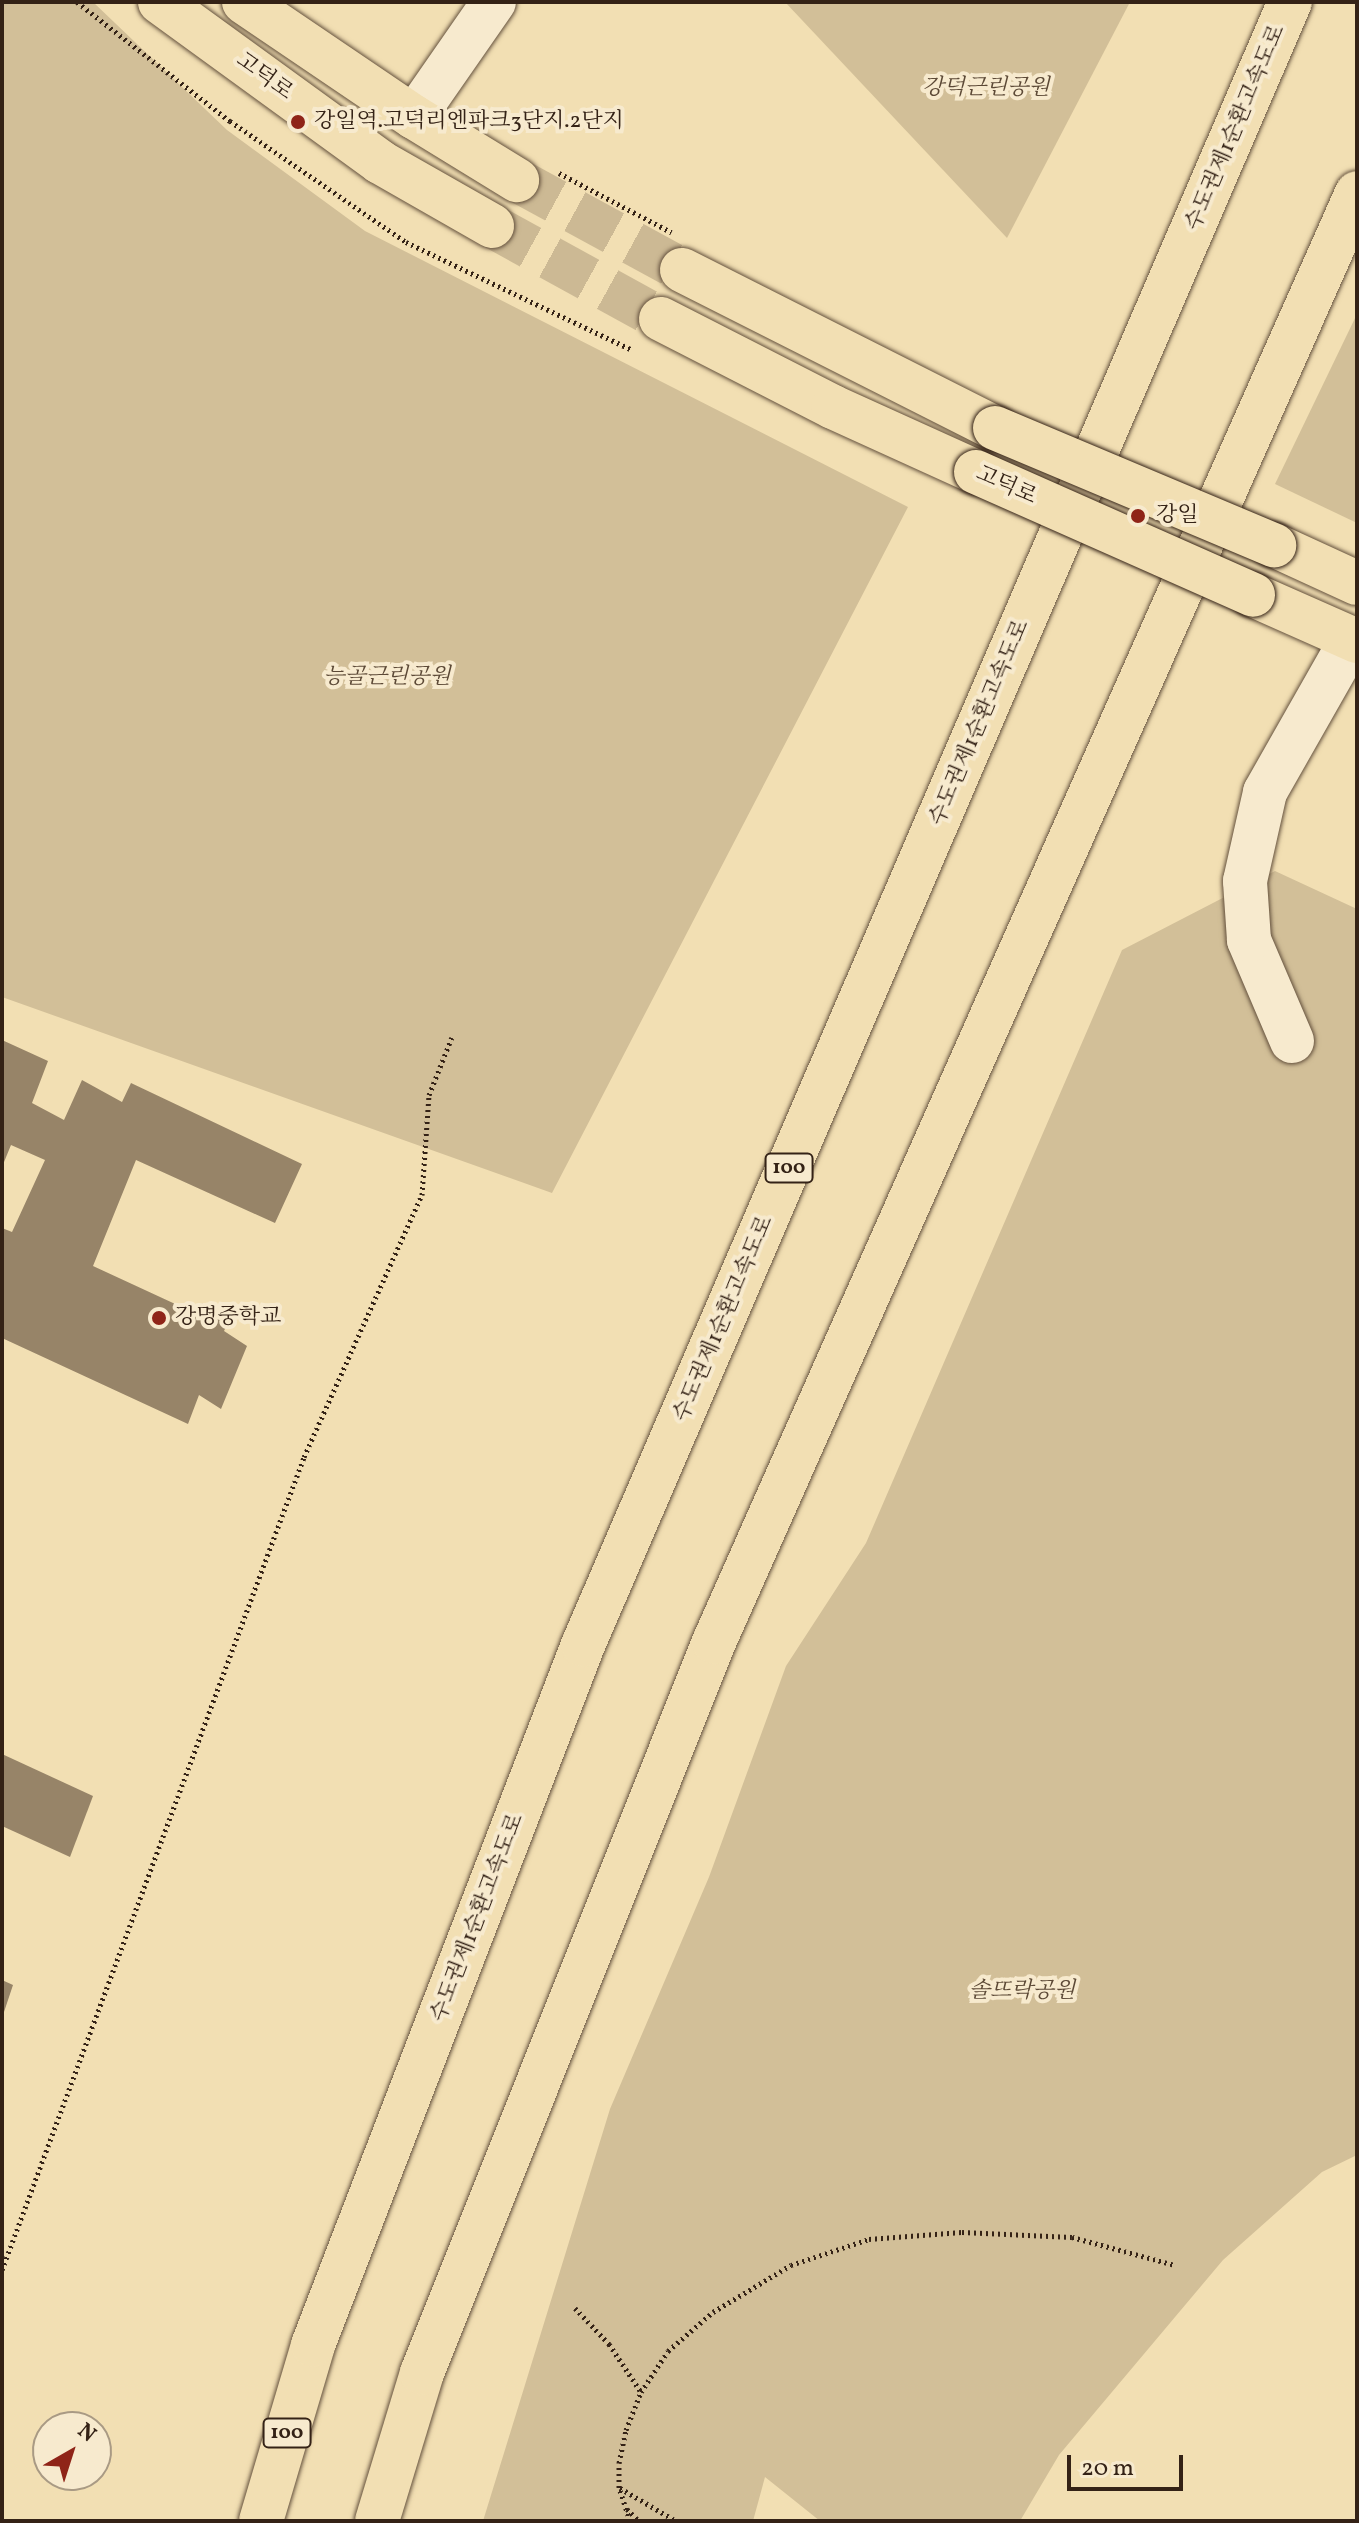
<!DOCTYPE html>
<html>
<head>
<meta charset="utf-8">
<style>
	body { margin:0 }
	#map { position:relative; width:1359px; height:2523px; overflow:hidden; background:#f2dfb3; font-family:Vollkorn,"Noto Serif KR",serif }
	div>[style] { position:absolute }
	.green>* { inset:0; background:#d2bf98 }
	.building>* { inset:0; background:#978468 }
	.major-tunnel>* { height:44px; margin-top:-22px; transform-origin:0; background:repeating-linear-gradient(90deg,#ccb994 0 44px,transparent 0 66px) }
	.path>* { height:5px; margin-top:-2.5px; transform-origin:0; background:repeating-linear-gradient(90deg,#342216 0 2px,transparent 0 6px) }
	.roads { filter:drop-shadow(0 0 2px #64513d) drop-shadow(0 0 2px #64513d) }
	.minor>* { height:44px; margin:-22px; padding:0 22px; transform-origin:22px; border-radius:22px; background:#f7eace }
	.major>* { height:44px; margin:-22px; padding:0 22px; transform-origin:22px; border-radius:22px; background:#f2dfb3 }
	.highway>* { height:44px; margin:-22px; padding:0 22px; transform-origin:22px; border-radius:22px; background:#f2dfb3 }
	.bridges { filter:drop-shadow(0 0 2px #342216) drop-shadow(0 0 2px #342216) }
	.major-bridge>* { height:44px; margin:-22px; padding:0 22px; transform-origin:22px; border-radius:22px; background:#f2dfb3 }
	.dots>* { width:22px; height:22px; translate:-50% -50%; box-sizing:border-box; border:4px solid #f7eace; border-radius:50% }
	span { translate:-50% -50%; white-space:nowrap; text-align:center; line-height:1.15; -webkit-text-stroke:8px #f7eace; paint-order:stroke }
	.shield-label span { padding:2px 6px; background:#f7eace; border:2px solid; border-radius:6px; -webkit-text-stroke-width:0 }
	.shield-label { font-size:20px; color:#342216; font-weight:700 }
	.street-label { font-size:22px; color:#342216 }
	.park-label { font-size:22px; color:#5c4936; font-style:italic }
	.poi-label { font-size:22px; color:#342216 }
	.left { translate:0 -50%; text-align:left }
	.frame { position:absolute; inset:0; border:4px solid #342216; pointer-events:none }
	.north { position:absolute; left:32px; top:2411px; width:80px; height:80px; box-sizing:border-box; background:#f7eace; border:2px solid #a99a84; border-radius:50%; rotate:39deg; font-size:22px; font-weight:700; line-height:32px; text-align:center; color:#342216 }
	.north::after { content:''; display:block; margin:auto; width:28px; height:36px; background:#8f2418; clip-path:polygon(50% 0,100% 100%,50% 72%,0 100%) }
	.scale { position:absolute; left:1067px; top:2455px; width:116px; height:36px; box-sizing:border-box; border:4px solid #342216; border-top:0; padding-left:10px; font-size:24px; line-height:28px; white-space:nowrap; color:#342216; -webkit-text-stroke:6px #f7eace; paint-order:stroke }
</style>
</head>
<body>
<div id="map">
	<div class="green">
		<i style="clip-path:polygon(2px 2px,93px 2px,227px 130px,365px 231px,908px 507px,552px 1193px,2px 997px)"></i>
		<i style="clip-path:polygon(785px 2px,1130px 2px,1007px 238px)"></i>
		<i style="clip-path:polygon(1357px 314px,1357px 523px,1275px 484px)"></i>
		<i style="clip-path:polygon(1275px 871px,1357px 909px,1357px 2155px,1322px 2172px,1223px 2260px,1059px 2455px,1020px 2521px,820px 2521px,765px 2477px,753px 2521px,483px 2521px,610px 2109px,709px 1877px,786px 1666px,866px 1543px,1122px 950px)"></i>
	</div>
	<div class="building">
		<i style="clip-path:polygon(2px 1040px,48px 1061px,32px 1103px,64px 1120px,82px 1080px,122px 1102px,131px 1083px,302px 1164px,275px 1223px,136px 1160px,93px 1266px,199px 1315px,202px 1303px,231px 1316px,224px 1331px,247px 1346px,221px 1409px,199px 1395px,188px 1424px,2px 1338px,2px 1228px,12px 1232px,45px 1160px,11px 1145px,2px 1167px)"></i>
		<i style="clip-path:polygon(2px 1754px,93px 1796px,70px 1857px,2px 1826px)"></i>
		<i style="clip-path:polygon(2px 1980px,13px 1985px,3px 2015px,2px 2015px)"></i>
	</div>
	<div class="major-tunnel">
		<i style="left:517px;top:180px;width:188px;rotate:28.6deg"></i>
		<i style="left:492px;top:226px;width:193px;rotate:28.8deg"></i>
	</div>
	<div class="path">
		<i style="left:77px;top:2px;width:194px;rotate:37.9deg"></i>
		<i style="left:230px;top:121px;width:214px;rotate:34.5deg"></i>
		<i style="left:406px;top:242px;width:250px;rotate:25.5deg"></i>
		<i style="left:559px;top:173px;width:127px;rotate:27.8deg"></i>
		<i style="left:2px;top:2270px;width:867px;rotate:-69.62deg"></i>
		<i style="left:304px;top:1457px;width:287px;rotate:-65.8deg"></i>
		<i style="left:422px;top:1195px;width:100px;rotate:-86deg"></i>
		<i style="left:429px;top:1095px;width:62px;rotate:-68.4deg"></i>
		<i style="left:575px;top:2308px;width:50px;rotate:46.6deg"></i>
		<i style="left:609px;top:2344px;width:58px;rotate:56.3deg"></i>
		<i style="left:620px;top:2488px;width:65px;rotate:30.5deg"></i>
		<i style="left:627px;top:2509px;width:17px;rotate:45deg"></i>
		<i style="left:630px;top:2521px;width:35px;rotate:-108deg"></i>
		<i style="left:619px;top:2488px;width:25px;rotate:-90deg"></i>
		<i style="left:619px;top:2463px;width:34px;rotate:-78deg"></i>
		<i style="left:626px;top:2430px;width:41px;rotate:-68.5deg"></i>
		<i style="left:641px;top:2392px;width:49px;rotate:-56.6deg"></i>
		<i style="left:668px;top:2351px;width:60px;rotate:-40.9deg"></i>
		<i style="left:713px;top:2312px;width:91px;rotate:-31.1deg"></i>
		<i style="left:791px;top:2265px;width:82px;rotate:-18.4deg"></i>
		<i style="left:869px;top:2239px;width:93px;rotate:-4.3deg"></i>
		<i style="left:962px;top:2232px;width:110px;rotate:2.6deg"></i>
		<i style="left:1072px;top:2237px;width:107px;rotate:15.2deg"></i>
	</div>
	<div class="roads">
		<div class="minor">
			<i style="left:414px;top:117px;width:140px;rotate:-55.2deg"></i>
			<i style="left:1292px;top:1041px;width:110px;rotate:-113.1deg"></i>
			<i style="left:1249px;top:940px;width:59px;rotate:-93.9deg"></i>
			<i style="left:1245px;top:881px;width:91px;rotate:-77.3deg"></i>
			<i style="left:1265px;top:792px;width:176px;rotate:-60.4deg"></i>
		</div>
		<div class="major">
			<i style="left:160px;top:2px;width:272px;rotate:36deg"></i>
			<i style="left:380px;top:162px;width:129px;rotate:29.7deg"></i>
			<i style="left:244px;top:2px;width:205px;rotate:34.1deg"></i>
			<i style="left:414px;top:117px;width:121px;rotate:31.5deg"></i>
			<i style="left:682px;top:270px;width:351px;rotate:26.8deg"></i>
			<i style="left:661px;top:319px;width:193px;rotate:27.1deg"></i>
			<i style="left:833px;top:407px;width:157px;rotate:24.4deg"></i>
			<i style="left:1274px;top:545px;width:91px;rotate:24.6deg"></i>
			<i style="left:1253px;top:595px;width:114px;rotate:23.9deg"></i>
		</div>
		<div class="highway">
			<i style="left:261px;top:2521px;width:184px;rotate:-73.5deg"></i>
			<i style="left:313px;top:2345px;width:750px;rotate:-68.91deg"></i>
			<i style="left:583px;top:1645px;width:1789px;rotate:-66.72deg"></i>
			<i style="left:377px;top:2521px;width:155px;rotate:-73.1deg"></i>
			<i style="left:422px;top:2373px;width:787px;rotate:-68.23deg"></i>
			<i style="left:714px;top:1642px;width:1585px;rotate:-66.07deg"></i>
		</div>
	</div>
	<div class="bridges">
		<div class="major-bridge">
			<i style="left:995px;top:428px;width:303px;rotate:22.8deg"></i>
			<i style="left:976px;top:472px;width:303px;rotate:23.9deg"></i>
		</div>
	</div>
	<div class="dots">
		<i style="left:298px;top:122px;background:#8f2418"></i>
		<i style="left:1138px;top:516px;background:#8f2418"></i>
		<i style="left:159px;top:1318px;background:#8f2418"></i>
	</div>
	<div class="shield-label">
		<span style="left:789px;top:1168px">100</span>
		<span style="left:287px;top:2433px">100</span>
	</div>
	<div class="street-label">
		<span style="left:264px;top:77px;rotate:36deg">고덕로</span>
		<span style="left:1236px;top:128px;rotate:-67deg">수도권제1순환고속도로</span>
		<span style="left:1006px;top:486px;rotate:24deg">고덕로</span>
		<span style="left:980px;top:723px;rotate:-67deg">수도권제1순환고속도로</span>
		<span style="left:724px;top:1319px;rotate:-67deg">수도권제1순환고속도로</span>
		<span style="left:478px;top:1918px;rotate:-69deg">수도권제1순환고속도로</span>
	</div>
	<div class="park-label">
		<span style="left:986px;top:89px">강덕근린공원</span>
		<span style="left:387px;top:678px">능골근린공원</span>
		<span style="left:1022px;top:1992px">솔뜨락공원</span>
	</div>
	<div class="poi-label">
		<span class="left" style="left:314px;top:122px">강일역.고덕리엔파크3단지.2단지</span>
		<span class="left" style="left:1156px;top:516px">강일</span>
		<span class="left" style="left:175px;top:1318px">강명중학교</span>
	</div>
	<div class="frame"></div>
	<div class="north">N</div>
	<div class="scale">20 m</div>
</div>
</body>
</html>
